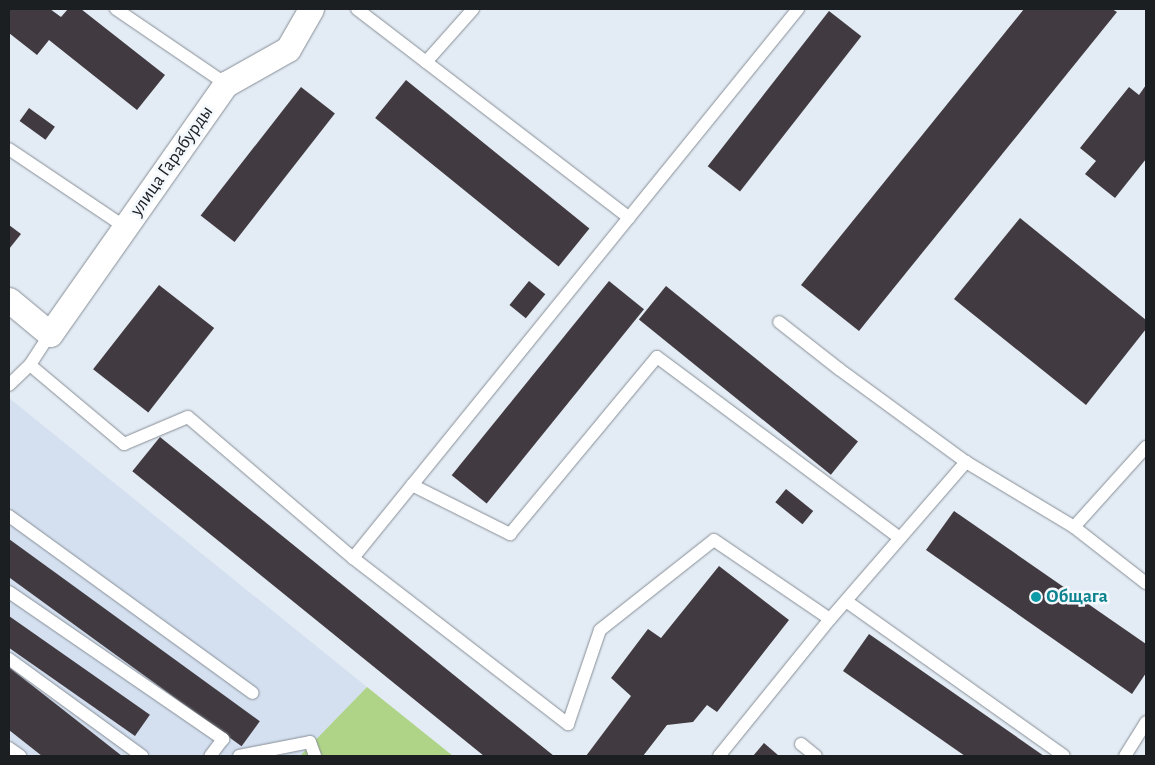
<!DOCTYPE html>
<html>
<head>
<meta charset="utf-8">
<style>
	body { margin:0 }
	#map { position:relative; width:1155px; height:765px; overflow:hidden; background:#e3ebf4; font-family:"Alegreya Sans",sans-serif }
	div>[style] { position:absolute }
	.built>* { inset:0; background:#d4e0f0 }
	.green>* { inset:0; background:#afd488 }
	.building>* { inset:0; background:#413a40; transform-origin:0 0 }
	.roads { filter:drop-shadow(0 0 1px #878e96) drop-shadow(0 0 1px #878e96) }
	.service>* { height:12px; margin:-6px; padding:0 6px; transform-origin:6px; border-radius:6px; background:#fff }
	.minor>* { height:25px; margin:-12.5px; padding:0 12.5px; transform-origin:12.5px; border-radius:12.5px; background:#fff }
	.dots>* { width:14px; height:14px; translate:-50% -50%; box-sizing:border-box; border:2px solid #f3f8fd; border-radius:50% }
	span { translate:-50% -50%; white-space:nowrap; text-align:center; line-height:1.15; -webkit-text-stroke:5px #f3f8fd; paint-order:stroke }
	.street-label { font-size:19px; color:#1c1f22 }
	.culture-label { font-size:19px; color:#0d838f; font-weight:700 }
	.left { translate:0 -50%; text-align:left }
	.frame { position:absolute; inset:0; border:10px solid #1c1f22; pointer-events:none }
</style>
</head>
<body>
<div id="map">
	<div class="built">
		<i style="clip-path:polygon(9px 398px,367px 687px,301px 756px,9px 756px)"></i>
	</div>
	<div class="green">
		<i style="clip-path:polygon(367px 687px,453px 756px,300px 756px)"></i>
	</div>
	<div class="building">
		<i style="clip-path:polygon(9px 9px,50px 9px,61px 17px,68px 9px,81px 9px,165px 75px,137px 110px,49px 40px,37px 55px,9px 33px)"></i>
		<i style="clip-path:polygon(1024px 9px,1112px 9px,1117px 12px,859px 331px,801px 285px)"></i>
		<i style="left:829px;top:11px;width:41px;height:197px;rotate:38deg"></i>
		<i style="left:406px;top:80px;width:236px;height:49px;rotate:39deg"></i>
		<i style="clip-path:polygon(1146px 85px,1146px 159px,1115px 198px,1085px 174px,1096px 161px,1080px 148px,1129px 87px,1139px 95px)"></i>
		<i style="left:301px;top:87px;width:43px;height:163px;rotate:38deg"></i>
		<i style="left:29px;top:108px;width:32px;height:16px;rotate:36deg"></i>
		<i style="clip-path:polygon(1020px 218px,1146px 320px,1146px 329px,1086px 405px,954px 299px)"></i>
		<i style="clip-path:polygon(9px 225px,21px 234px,9px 249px)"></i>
		<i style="left:529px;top:281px;width:21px;height:31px;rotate:39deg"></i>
		<i style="left:609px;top:281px;width:45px;height:250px;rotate:39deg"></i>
		<i style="left:159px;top:285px;width:70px;height:107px;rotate:38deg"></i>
		<i style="left:666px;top:286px;width:247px;height:43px;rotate:39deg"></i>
		<i style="left:160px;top:437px;width:509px;height:44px;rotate:39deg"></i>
		<i style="left:786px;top:489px;width:35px;height:17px;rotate:39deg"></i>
		<i style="clip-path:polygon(954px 511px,1146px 644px,1146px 673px,1132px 694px,926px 550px)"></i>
		<i style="left:9px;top:539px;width:310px;height:31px;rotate:36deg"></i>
		<i style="clip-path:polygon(719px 566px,789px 620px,717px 712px,707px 705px,693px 722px,667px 725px,643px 756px,586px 756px,631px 696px,611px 678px,648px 629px,661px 638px)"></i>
		<i style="left:9px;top:616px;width:172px;height:26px;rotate:35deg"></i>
		<i style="clip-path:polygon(869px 634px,1044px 756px,965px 756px,843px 671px)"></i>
		<i style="clip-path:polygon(10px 668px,122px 756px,42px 756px,9px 730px)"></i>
		<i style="clip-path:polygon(764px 743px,779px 756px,753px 756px)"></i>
	</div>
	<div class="roads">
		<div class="service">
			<i style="left:116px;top:9px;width:133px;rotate:34.3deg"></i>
			<i style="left:357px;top:9px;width:343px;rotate:37.5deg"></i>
			<i style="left:426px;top:62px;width:71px;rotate:-48.4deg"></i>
			<i style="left:9px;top:149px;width:140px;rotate:33.9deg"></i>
			<i style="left:50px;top:334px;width:37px;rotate:123deg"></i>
			<i style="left:30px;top:365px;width:123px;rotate:40deg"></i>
			<i style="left:124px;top:444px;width:69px;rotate:-22.9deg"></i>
			<i style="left:188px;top:417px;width:217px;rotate:40.5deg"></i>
			<i style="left:353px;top:558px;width:272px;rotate:37.7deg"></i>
			<i style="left:568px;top:724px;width:99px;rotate:-71.2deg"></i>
			<i style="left:600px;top:630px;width:145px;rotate:-38.3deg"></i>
			<i style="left:714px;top:540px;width:140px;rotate:34.3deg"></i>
			<i style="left:9px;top:385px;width:29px;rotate:-44deg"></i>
			<i style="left:966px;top:462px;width:126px;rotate:31deg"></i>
			<i style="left:1074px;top:527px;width:91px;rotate:37.9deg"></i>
			<i style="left:412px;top:485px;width:110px;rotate:26.6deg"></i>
			<i style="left:510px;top:534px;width:230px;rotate:-50.3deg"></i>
			<i style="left:657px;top:357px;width:303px;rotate:36.7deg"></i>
			<i style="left:9px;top:516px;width:301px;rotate:36deg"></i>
			<i style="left:1074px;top:527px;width:108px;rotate:-48deg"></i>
			<i style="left:353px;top:558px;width:707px;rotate:-50.97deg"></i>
			<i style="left:9px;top:592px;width:260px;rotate:34.5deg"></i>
			<i style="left:223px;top:739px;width:21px;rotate:127deg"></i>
			<i style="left:846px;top:601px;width:267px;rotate:35.4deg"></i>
			<i style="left:9px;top:659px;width:165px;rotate:36.1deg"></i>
			<i style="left:801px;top:744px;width:19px;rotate:39deg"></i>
			<i style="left:9px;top:748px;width:14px;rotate:36deg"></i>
			<i style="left:239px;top:756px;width:72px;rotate:-11.2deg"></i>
			<i style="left:310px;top:742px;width:15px;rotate:70deg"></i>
			<i style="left:719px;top:756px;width:176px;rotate:-51deg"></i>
			<i style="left:830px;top:619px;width:208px;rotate:-49.1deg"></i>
			<i style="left:966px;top:462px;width:157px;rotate:-143.8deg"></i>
			<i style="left:839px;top:369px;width:76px;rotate:-141.9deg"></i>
			<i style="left:1125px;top:756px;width:40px;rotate:-58deg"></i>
		</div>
		<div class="minor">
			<i style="left:9px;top:300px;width:53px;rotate:39.7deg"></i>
			<i style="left:50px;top:334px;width:306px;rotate:-54.9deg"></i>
			<i style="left:226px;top:84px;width:71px;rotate:-29.4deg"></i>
			<i style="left:288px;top:49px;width:46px;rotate:-60.1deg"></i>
		</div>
	</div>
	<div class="dots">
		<i style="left:1036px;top:597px;background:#0f9aa8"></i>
	</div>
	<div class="street-label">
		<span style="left:172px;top:161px;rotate:-55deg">улица Гарабурды</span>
	</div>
	<div class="culture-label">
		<span class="left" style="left:1046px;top:597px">Общага</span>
	</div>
	<div class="frame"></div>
</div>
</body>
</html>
